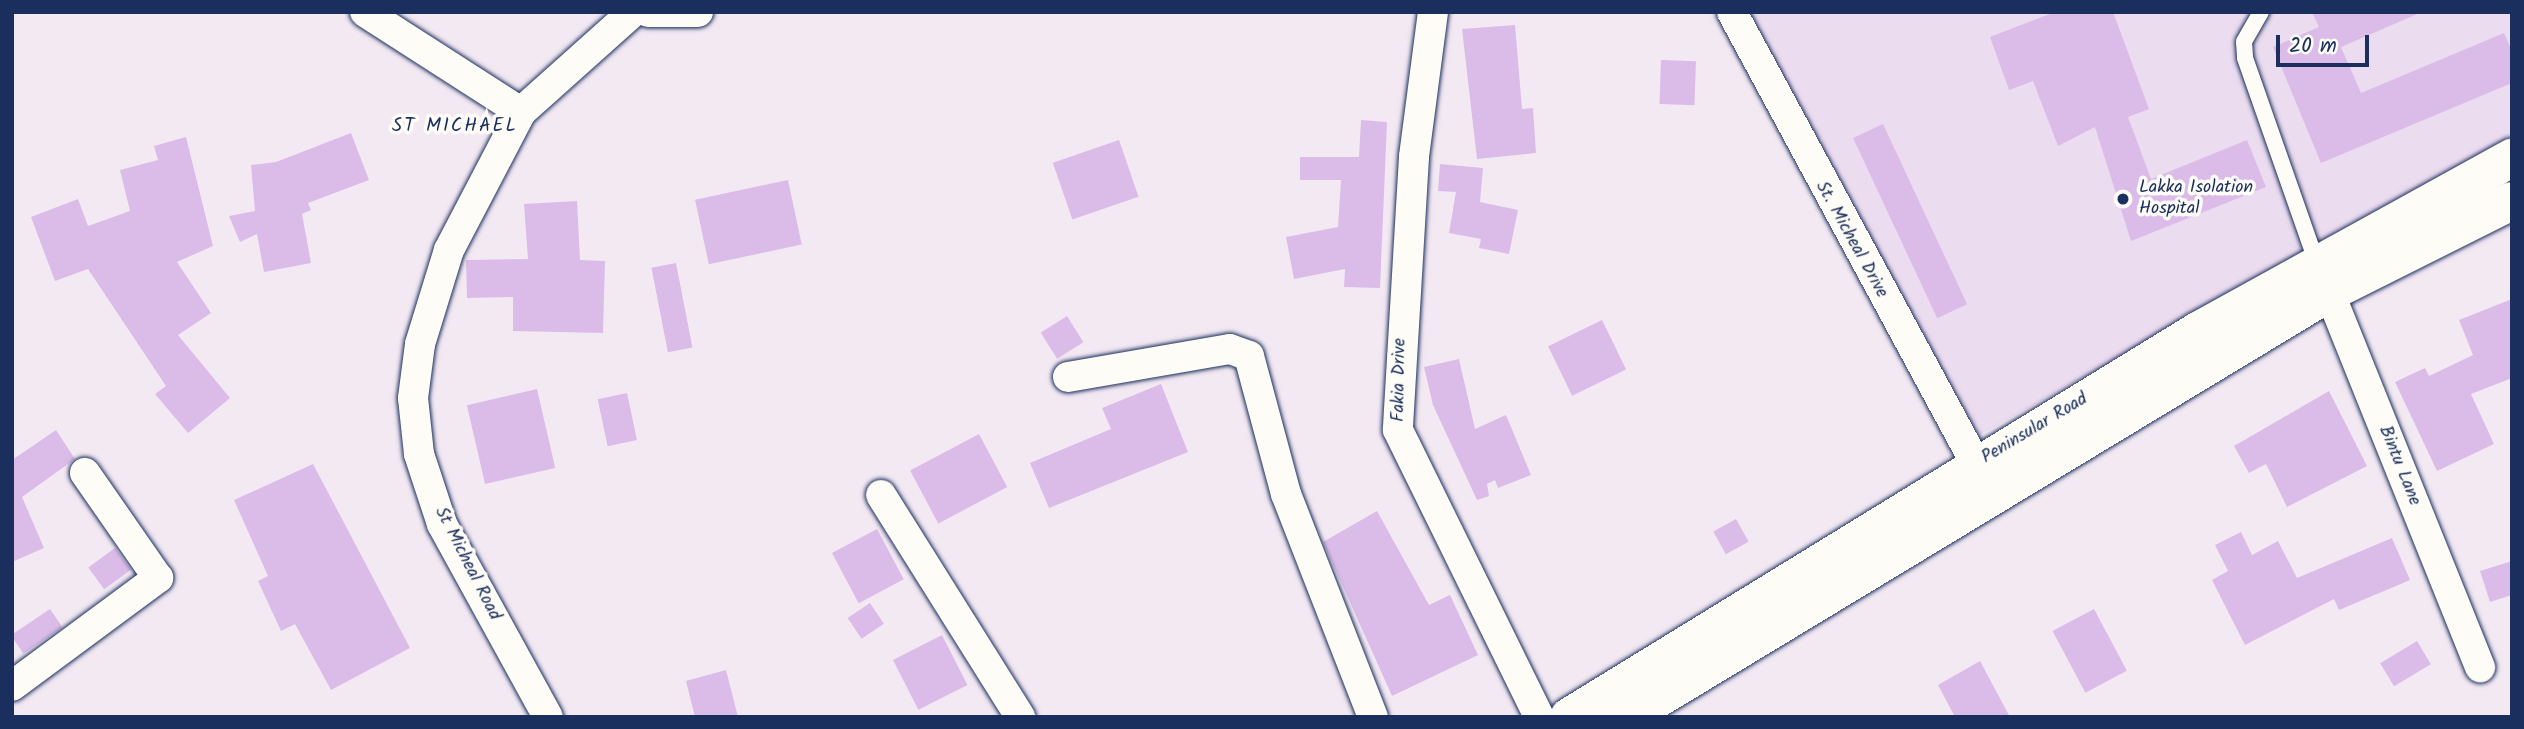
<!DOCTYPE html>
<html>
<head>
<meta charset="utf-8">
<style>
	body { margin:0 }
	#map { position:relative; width:2524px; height:729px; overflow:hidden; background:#f3e9f3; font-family:Kalam,sans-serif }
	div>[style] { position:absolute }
	.built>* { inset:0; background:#ecdcf0 }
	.building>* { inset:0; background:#dbbce9; transform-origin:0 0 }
	.roads { filter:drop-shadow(0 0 2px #1b2f5e) drop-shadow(0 0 2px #1b2f5e) }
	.lane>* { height:16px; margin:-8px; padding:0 8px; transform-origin:8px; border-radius:8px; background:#fdfcf7 }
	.street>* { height:30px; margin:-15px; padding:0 15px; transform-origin:15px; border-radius:15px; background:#fdfcf7 }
	.primary>* { height:38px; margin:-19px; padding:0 19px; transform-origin:19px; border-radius:19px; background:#fdfcf7 }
	.dots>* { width:19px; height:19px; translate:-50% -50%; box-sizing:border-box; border:4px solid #fdfcf7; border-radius:50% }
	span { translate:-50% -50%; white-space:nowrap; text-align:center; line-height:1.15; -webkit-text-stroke:7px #fdfcf7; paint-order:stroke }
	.poi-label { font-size:18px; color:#1b2f5e }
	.left { translate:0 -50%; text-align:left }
	.street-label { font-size:18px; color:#1b2f5e }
	.neighbourhood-label { font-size:19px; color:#1b2f5e; letter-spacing:2px }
	.frame { position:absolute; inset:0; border:14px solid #1b2f5e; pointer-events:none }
	.scale { position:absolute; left:2276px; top:35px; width:93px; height:32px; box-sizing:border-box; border:4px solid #1b2f5e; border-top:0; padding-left:9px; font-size:21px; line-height:24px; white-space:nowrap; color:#1b2f5e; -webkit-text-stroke:5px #fdfcf7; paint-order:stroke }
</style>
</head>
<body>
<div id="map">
	<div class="built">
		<i style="clip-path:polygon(1745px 12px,2512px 12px,2512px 137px,1976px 437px)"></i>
	</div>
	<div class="building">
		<i style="clip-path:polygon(2055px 12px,2113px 12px,2149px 109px,2128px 117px,2151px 179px,2247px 140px,2266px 187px,2131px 241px,2095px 127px,2058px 146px,2033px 81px,2009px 90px,1990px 37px)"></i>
		<i style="clip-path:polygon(2312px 12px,2422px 12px,2341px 47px,2361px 93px,2504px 33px,2512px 51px,2512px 83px,2321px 163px,2273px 47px,2319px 27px)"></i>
		<i style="clip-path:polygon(1515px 25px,1522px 109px,1533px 108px,1536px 153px,1477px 159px,1462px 29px)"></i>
		<i style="left:1661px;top:60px;width:35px;height:44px;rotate:2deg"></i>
		<i style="clip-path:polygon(1361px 120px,1387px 122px,1380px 288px,1344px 287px,1345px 269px,1294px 279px,1286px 237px,1338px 227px,1341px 180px,1300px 180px,1300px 157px,1359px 157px)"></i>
		<i style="left:1883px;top:124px;width:199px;height:33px;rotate:65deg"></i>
		<i style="clip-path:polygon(351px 133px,369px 180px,308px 203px,311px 210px,302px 214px,311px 263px,264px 272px,257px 234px,240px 242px,229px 216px,255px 211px,251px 165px,276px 162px)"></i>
		<i style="clip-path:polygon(186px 137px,213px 246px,177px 262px,211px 313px,178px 335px,230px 398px,188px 433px,155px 394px,166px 386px,88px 269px,55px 281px,31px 217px,78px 199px,88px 226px,130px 211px,120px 170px,158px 160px,154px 146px)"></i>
		<i style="left:1119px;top:140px;width:60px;height:70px;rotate:71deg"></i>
		<i style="clip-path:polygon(1440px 164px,1483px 168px,1480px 202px,1518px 210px,1509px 254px,1479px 248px,1481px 239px,1449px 233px,1456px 192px,1438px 191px)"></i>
		<i style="left:788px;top:180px;width:66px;height:95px;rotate:78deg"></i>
		<i style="clip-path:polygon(577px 201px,580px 260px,605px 261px,603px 333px,513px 331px,513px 297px,467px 298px,466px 260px,528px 259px,524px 204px)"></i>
		<i style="left:676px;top:263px;width:86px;height:25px;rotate:79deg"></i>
		<i style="clip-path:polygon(2512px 299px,2512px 378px,2471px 394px,2494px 444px,2437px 471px,2395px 382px,2425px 368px,2429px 376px,2473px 355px,2459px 320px)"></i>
		<i style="left:1067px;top:316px;width:31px;height:31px;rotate:58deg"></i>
		<i style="left:1602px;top:320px;width:55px;height:60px;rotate:64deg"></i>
		<i style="clip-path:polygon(1459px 359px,1475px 429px,1506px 415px,1531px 475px,1498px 488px,1495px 480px,1487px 484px,1489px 496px,1477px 500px,1433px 405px,1424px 367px)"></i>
		<i style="clip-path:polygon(1161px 384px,1188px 452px,1049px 508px,1030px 463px,1111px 429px,1102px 408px)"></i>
		<i style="left:537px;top:389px;width:81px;height:72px;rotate:77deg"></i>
		<i style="clip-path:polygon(2329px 391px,2367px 466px,2287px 507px,2266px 464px,2249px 473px,2234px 446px)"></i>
		<i style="left:627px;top:393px;width:48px;height:30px;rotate:78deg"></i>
		<i style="clip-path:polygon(56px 430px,75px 459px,22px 497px,44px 548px,12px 562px,12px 460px)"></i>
		<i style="left:979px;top:434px;width:60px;height:78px;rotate:62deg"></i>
		<i style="clip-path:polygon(313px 464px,410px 648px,331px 690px,295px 624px,281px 631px,258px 581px,268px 576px,234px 500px)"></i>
		<i style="clip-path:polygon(1377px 511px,1429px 605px,1450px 595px,1478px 655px,1392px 696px,1323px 542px)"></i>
		<i style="left:1736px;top:519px;width:26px;height:26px;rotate:61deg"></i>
		<i style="left:877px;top:529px;width:57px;height:51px;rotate:62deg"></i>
		<i style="clip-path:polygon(2241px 532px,2252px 555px,2278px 541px,2297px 578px,2392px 538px,2410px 580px,2339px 610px,2334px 599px,2245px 645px,2212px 580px,2228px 571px,2215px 545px)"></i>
		<i style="left:115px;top:548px;width:27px;height:33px;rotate:54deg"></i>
		<i style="clip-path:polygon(2512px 561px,2512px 595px,2490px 602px,2480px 571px)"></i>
		<i style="left:870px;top:603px;width:25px;height:27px;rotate:56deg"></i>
		<i style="left:50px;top:609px;width:22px;height:47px;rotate:56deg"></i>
		<i style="left:2094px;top:609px;width:70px;height:47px;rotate:62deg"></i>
		<i style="left:942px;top:635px;width:56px;height:55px;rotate:63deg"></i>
		<i style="left:2417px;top:641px;width:27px;height:43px;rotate:59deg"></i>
		<i style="clip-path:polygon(1980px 661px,2010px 717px,1955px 717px,1938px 685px)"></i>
		<i style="clip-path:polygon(726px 670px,738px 717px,695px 717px,686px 681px)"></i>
	</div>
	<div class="roads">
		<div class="lane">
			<i style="left:2261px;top:12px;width:34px;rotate:120deg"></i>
			<i style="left:2244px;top:42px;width:16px;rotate:86deg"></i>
			<i style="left:2245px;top:58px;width:218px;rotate:70.7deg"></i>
		</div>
		<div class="street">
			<i style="left:365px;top:12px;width:185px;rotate:32.7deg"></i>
			<i style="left:648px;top:12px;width:50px"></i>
			<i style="left:1433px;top:12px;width:146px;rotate:97.5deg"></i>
			<i style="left:1414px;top:157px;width:273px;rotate:93.4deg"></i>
			<i style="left:1398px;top:430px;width:320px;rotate:63.8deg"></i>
			<i style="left:1732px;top:12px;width:514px;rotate:61.64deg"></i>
			<i style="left:2322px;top:274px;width:424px;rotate:68.1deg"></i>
			<i style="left:1068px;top:377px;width:164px;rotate:-9.8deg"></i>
			<i style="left:1230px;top:349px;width:20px;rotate:20deg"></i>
			<i style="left:1249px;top:356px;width:143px;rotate:75deg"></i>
			<i style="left:1286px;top:494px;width:239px;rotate:68.7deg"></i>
			<i style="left:881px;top:495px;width:262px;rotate:57.9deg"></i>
			<i style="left:12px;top:686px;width:182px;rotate:-36.5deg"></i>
			<i style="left:158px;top:578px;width:128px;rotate:-124.8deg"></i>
			<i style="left:548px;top:717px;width:220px;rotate:-118.8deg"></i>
			<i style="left:442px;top:524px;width:74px;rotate:-108.2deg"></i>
			<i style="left:419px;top:454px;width:56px;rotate:-96.1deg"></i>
			<i style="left:413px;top:398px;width:54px;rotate:-82.6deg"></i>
			<i style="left:420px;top:344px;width:98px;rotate:-72.9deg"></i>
			<i style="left:449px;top:250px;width:156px;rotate:-62.4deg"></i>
			<i style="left:521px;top:112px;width:150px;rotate:-41.8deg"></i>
		</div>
		<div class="primary">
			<i style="left:1569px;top:717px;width:738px;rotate:-31.54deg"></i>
			<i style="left:2198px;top:331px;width:359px;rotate:-28.9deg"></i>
			<i style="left:1627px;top:717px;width:821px;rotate:-31.16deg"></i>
			<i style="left:2330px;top:292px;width:203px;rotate:-26.6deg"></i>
		</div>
	</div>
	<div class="dots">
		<i style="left:2123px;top:199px;background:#1b2f5e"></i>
	</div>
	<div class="poi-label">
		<span class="left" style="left:2139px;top:199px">Lakka Isolation<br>Hospital</span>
	</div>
	<div class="street-label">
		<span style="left:1851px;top:240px;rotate:61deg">St. Micheal Drive</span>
		<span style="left:1400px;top:380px;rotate:-89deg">Fakia Drive</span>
		<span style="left:2035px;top:429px;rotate:-31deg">Peninsular Road</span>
		<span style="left:2399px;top:466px;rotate:68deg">Bintu Lane</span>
		<span style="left:467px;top:564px;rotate:63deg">St Micheal Road</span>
	</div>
	<div class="neighbourhood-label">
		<span style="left:455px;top:127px">ST MICHAEL</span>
	</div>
	<div class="frame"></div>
	<div class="scale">20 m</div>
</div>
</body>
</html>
